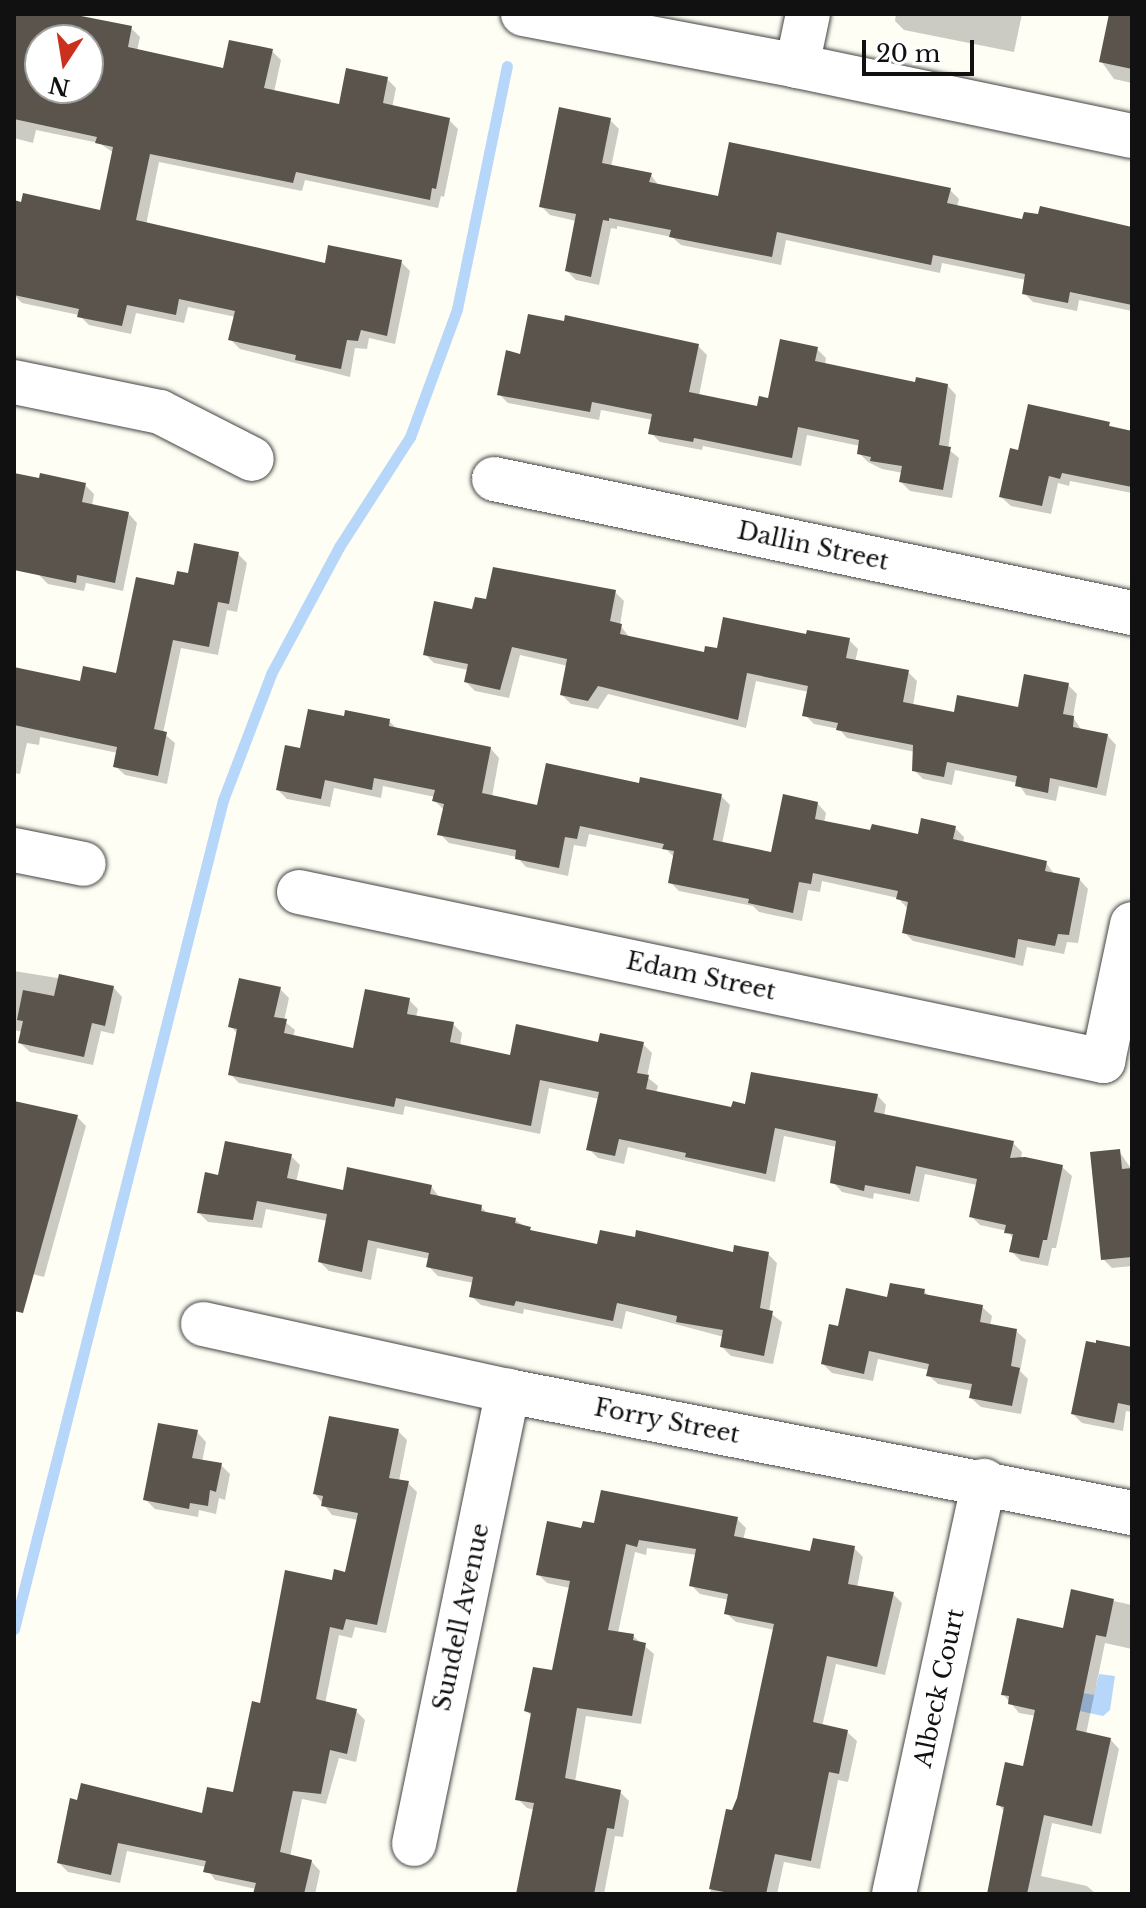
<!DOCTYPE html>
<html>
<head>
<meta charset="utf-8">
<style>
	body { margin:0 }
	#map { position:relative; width:1146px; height:1908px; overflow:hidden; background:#fffef4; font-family:"Libre Baskerville",serif }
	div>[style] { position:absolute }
	.water>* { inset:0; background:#b6d6fa }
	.shadow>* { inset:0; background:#0003 }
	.stream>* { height:11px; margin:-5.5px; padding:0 5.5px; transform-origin:5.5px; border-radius:5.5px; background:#b6d6fa }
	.building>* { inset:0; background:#5a544c }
	.roads { filter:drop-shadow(0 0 2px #444) drop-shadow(0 0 2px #444) }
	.street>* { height:44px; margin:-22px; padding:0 22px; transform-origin:22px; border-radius:22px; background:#fff }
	span { translate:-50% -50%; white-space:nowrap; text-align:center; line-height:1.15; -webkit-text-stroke:8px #fff; paint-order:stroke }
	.street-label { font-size:24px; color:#111 }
	.frame { position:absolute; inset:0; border:16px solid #111; pointer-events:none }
	.north { position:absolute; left:24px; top:24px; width:80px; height:80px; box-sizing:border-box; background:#fff; border:2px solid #a0a0a0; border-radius:50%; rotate:192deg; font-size:22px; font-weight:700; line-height:32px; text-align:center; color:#111 }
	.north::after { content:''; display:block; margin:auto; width:28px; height:36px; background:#cb301f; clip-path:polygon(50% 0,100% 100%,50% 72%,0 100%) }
	.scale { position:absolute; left:862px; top:40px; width:112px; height:36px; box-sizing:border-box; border:4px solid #111; border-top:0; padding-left:10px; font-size:24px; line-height:28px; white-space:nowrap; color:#111; -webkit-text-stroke:6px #fff; paint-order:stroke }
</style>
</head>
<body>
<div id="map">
	<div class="water">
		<i style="clip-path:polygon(1099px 1674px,1115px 1676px,1110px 1710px,1103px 1716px,1075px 1710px,1077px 1692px,1094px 1695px)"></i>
	</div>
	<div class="shadow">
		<i style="clip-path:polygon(evenodd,14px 14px,61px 14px,131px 28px,140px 37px,137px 51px,225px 70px,272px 51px,281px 60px,274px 92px,340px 106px,387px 79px,396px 88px,392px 108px,449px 120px,458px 129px,444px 197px,441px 196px,438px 208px,305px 180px,302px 191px,159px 162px,146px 225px,326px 265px,401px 262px,410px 271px,395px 344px,369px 338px,367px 349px,355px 348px,350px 377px,240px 349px,231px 340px,236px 317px,188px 307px,184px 323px,136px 313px,131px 334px,89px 325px,79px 315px,22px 303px,14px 295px,14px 203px,102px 212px,114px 153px,99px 143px,36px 130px,33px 143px,14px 138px,14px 14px,40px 40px,88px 40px,88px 88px,40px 88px,40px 40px)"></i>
		<i style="clip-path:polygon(896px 14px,1022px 14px,1014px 52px,904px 30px,895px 21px)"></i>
		<i style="clip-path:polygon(1111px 14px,1132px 14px,1132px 83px,1114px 79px,1101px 61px)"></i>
		<i style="clip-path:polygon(610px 120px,619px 129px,611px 167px,651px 175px,659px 186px,719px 198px,950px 190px,959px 199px,957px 207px,1024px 221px,1132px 228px,1132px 311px,1079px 300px,1077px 311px,1033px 302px,1024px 293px,1026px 280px,942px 263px,940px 273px,786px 240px,781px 265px,681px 245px,672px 237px,617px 226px,617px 229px,611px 228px,599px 285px,576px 280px,567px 271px,576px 221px,550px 215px,541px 206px)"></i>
		<i style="clip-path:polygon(698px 346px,707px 355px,699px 396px,758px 409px,817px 349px,826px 358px,825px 365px,917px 385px,947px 385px,956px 395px,948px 449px,959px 458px,952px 498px,910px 491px,901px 482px,903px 473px,882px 469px,868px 462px,859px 453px,860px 446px,807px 435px,801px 466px,703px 446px,702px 450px,660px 442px,651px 433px,653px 420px,601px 410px,599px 420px,508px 403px,499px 394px,522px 356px)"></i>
		<i style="clip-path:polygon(1030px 407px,1132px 431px,1132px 493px,1070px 481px,1069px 486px,1058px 483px,1051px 514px,1011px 506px,1001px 497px,1020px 452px)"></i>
		<i style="clip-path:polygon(14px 475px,85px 485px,94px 494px,92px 506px,128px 513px,137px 523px,123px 591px,86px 583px,84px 591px,48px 584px,39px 575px,14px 566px)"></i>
		<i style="clip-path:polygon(238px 554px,247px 563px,237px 612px,227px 610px,218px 655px,181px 648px,163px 733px,175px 743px,167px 784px,125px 775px,115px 766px,118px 753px,40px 737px,39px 745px,27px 743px,20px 774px,14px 773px,14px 669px,81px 683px,118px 675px,176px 587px,190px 575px)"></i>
		<i style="clip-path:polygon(615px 592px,624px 601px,620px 625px,630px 638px,705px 654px,807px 636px,849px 640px,858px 649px,855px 662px,908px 672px,917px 681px,913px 706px,955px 714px,1019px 710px,1068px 685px,1077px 694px,1073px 717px,1082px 731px,1107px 735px,1116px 745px,1106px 796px,1059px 786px,1056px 801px,1026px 795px,1018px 783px,955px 770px,952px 785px,923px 779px,914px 770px,915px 752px,847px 738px,839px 729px,814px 724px,805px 715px,809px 692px,756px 681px,746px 728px,608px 694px,598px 709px,571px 704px,562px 695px,568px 666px,520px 655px,509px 698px,475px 691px,466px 682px,468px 670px,434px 663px,425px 654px,488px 601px)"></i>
		<i style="clip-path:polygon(345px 719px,389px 721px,397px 729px,490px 748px,499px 758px,492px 797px,539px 807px,641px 785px,721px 796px,730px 805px,722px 844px,772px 855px,817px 803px,826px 813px,824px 823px,872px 833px,920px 836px,955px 828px,964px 837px,963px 844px,1046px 863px,1055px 875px,1079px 879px,1088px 889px,1078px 943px,1067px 942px,1064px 954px,1027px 947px,1023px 966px,913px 941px,904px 932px,907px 908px,898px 898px,822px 881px,820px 892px,808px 890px,802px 921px,759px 912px,753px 906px,679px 891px,670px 882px,675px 858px,667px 850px,589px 834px,586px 847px,574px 845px,568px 876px,526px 867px,517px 857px,449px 843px,440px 834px,445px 811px,435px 801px,435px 797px,383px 786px,381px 798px,334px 788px,330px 807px,287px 799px,278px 790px,301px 751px)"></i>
		<i style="clip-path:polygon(14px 971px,113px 987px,122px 997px,114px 1034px,101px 1031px,93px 1065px,30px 1052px,20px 1043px,23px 1032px,14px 1030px)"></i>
		<i style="clip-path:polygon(280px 989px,289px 998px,284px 1021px,295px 1030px,293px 1037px,355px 1050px,409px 1000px,418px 1009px,416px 1017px,453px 1024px,462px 1033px,460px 1047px,512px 1058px,599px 1044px,643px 1044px,652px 1053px,647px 1077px,658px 1086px,656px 1093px,733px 1110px,835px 1091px,836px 1087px,877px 1095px,886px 1105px,884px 1116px,1013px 1143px,1022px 1152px,1021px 1160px,1062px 1167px,1072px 1176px,1056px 1248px,1052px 1248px,1048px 1266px,1021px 1261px,1011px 1251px,1014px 1239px,1007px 1231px,980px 1225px,971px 1216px,977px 1185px,925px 1174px,919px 1202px,874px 1193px,873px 1199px,842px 1192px,833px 1182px,837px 1147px,784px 1136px,775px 1182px,628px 1147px,624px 1164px,598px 1158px,589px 1149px,599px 1099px,549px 1088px,540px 1134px,405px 1106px,403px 1115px,239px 1083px,230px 1074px,238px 1034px,230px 1026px)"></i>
		<i style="clip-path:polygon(14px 1104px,77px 1117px,86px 1126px,44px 1277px,14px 1269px)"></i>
		<i style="clip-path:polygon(1119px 1151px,1132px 1170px,1132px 1266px,1112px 1268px,1103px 1259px)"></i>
		<i style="clip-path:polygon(291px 1156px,300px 1165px,296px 1182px,344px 1192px,431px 1186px,440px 1198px,481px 1207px,489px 1215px,515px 1220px,534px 1232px,598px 1246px,768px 1254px,777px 1263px,769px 1312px,782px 1322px,773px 1364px,731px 1356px,722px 1347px,724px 1337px,626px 1311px,622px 1329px,524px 1309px,523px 1314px,481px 1305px,471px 1296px,474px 1283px,438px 1276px,428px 1266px,430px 1259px,377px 1248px,371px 1280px,329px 1271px,320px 1262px,328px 1221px,266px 1209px,262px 1228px,208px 1222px,199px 1213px,220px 1178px)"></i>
		<i style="clip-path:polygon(924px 1291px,930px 1297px,982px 1307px,992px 1316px,990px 1326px,1016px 1331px,1026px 1340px,1020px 1371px,1028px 1379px,1021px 1414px,981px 1407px,971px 1398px,973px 1391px,938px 1384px,928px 1375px,929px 1370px,878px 1359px,873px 1381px,832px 1373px,823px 1364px,839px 1328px,888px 1300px)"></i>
		<i style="clip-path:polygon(1132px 1349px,1132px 1412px,1126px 1411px,1123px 1431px,1082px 1423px,1073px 1414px)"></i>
		<i style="clip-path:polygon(398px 1431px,407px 1440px,399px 1481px,408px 1483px,417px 1492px,386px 1633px,355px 1627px,352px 1638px,339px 1635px,325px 1704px,356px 1711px,365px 1720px,356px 1762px,339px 1758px,326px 1804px,302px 1799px,290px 1857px,311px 1861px,320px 1871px,315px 1894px,257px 1894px,256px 1889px,215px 1880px,206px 1867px,127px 1851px,120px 1883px,68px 1872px,59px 1863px,72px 1801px,203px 1815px,234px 1794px,261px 1705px,334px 1582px,347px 1574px,358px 1520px,332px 1515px,315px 1494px)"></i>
		<i style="clip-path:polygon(197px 1432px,206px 1442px,202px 1462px,221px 1465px,230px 1474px,225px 1500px,219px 1498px,216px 1514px,199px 1510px,198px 1517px,155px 1509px,146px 1500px)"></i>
		<i style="clip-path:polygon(737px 1519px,746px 1528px,743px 1540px,812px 1554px,854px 1548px,863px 1557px,857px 1588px,893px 1594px,902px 1603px,885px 1675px,836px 1664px,822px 1727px,847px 1732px,857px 1741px,848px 1782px,838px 1780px,820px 1869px,784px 1862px,777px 1894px,710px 1894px,727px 1811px,734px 1812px,739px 1799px,775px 1630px,736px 1622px,726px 1613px,729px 1600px,700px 1594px,691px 1585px,697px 1555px,647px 1548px,646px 1555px,635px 1552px,618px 1633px,633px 1636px,654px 1654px,641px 1724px,586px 1716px,575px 1782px,620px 1792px,629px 1801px,623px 1837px,615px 1836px,604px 1894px,518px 1894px,535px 1810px,527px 1808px,518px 1799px,532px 1716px,526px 1711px,553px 1672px,570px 1588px,547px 1583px,538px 1574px,583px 1530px,596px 1525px)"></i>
		<i style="clip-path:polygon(1072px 1592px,1132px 1605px,1132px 1649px,1105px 1643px,1086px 1734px,1110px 1739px,1119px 1749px,1101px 1834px,1052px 1823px,1041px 1876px,1087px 1886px,1096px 1894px,989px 1894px,1005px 1812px,998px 1804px,1025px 1768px,1036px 1716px,1019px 1713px,1003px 1694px,1064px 1630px)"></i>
	</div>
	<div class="stream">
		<i style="left:14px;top:1629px;width:855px;rotate:-75.85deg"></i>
		<i style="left:223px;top:800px;width:137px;rotate:-69.1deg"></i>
		<i style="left:272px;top:672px;width:142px;rotate:-61.8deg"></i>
		<i style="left:339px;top:547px;width:131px;rotate:-57.2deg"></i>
		<i style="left:410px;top:437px;width:136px;rotate:-69.8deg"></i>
		<i style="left:457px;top:309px;width:248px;rotate:-78.4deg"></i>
	</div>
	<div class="building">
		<i style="clip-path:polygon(evenodd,14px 14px,71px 14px,132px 26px,128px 47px,223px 68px,229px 40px,273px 49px,264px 88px,339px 104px,346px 68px,388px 77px,383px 103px,450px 118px,436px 189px,432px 188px,430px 200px,296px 172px,293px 183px,150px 154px,136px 220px,325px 263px,328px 245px,402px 260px,387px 336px,361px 330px,358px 341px,347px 340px,341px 369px,295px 360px,296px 355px,228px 340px,235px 311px,179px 299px,176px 315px,127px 305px,122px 326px,77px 317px,79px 309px,14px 295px,14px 200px,21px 202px,23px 193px,100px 210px,113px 147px,95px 143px,97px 137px,14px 119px,14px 14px,40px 40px,88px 40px,88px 88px,40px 88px,40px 40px)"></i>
		<i style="clip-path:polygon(1109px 14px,1132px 14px,1132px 69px,1099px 62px)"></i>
		<i style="clip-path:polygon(559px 107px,611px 118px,602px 163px,652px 173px,649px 182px,718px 196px,729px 142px,951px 188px,947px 203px,1022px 219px,1024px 212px,1038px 214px,1040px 206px,1132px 227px,1132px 305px,1070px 292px,1068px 303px,1022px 294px,1025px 274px,933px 255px,931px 265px,777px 232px,772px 257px,669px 237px,671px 230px,609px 218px,609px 221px,603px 220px,591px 277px,565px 271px,576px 214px,539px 207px)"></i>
		<i style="clip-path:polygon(528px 314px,564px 321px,565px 315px,699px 344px,689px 392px,757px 406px,759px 396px,768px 398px,780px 339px,818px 347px,815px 361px,915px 382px,916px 377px,948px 384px,939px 445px,951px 447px,943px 490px,899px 482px,902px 466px,870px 461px,871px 457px,857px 454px,859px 440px,798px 427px,792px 458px,694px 438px,693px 442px,648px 434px,652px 414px,592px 402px,590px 412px,497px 395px,506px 350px,520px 354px)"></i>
		<i style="clip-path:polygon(1028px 404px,1110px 422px,1109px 426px,1132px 431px,1132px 487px,1062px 473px,1060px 479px,1049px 476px,1042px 506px,999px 497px,1010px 448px,1018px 450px)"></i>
		<i style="clip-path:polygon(14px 473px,39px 478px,40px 473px,86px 483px,82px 502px,129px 512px,115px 583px,77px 575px,76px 583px,14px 570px)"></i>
		<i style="clip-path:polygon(194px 543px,239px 552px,229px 604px,218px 602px,209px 647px,173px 640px,154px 729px,167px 732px,158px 776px,113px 767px,117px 747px,14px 725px,14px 667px,80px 681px,83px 666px,116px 673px,136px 577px,174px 585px,177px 571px,188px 573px)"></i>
		<i style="clip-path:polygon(493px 567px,616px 590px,610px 621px,622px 624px,620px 634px,704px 652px,705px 646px,717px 648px,723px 617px,806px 634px,807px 630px,850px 638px,846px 658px,909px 670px,903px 702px,954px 712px,957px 695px,1018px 707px,1024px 674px,1069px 683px,1063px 714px,1074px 716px,1073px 727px,1108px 734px,1097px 788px,1050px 778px,1048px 793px,1015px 786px,1017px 776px,947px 762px,944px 777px,912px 771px,913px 745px,836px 730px,838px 723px,802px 716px,808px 686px,747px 673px,738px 720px,598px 686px,588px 701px,560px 695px,567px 659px,512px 647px,500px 690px,464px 682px,468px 664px,423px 655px,434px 601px,472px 609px,475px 597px,486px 599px)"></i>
		<i style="clip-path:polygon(308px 709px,344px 716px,345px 710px,390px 719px,389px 726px,491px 747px,482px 793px,537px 805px,546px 763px,639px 783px,640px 777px,722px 794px,713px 840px,771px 852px,783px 794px,818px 802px,815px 819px,870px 830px,872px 824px,918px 834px,921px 818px,956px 826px,953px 839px,1047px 861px,1045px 871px,1080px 878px,1069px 935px,1058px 934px,1055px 946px,1018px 939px,1015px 958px,902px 933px,908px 902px,896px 899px,898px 891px,813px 873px,811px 884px,799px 882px,793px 913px,748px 903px,749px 899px,668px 883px,674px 851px,662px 849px,664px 844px,580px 826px,577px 839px,565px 837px,559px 868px,515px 859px,516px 850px,437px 835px,444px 804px,432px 801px,435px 790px,374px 778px,372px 790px,325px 780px,321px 799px,276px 790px,285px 745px,300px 748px)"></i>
		<i style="clip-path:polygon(59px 974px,114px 986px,105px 1026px,92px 1023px,84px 1057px,18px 1043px,23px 1021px,17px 1020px,23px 990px,54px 996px)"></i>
		<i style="clip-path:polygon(239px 978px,281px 987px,274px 1017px,287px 1019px,284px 1033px,353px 1048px,365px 989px,410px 998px,407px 1014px,454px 1022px,450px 1042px,510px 1055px,516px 1024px,598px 1042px,600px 1033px,644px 1042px,637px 1073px,649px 1075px,646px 1089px,731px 1107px,733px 1101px,745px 1104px,751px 1072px,878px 1094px,874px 1112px,1014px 1141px,1010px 1158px,1025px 1157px,1063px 1165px,1047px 1240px,1043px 1240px,1039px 1258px,1009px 1252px,1013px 1234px,1004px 1233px,1006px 1225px,969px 1217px,977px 1179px,916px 1166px,910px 1194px,865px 1185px,864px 1191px,830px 1183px,836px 1141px,775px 1128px,766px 1174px,685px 1157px,686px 1153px,619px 1139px,615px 1156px,586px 1150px,599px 1092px,540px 1080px,531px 1126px,396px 1098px,394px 1107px,228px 1075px,237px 1029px,228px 1027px)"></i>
		<i style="clip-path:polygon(14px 1101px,78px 1115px,23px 1313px,14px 1311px)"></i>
		<i style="clip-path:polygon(225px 1141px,292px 1154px,287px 1178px,343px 1190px,347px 1167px,432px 1185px,430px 1194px,482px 1205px,481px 1211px,516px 1218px,515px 1223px,531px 1227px,530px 1230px,597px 1244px,600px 1230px,635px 1237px,636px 1230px,733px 1252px,734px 1245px,769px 1252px,760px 1308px,773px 1311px,764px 1356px,720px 1347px,723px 1330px,676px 1322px,677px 1316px,617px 1303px,613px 1321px,516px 1301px,514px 1306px,469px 1297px,473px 1277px,426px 1267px,429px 1253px,368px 1240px,362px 1272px,318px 1262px,327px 1214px,257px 1201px,253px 1220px,197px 1213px,205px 1172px,218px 1175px)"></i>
		<i style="clip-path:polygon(1120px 1149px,1122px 1169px,1132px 1168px,1132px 1257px,1101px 1260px,1090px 1152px)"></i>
		<i style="clip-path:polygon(890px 1283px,925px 1289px,924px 1294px,983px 1305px,980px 1322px,1017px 1329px,1011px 1366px,1020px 1368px,1012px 1406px,969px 1398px,972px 1384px,926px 1376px,929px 1364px,869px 1351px,864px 1374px,821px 1364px,829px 1324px,838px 1326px,846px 1288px,887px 1297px)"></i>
		<i style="clip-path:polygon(1096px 1340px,1132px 1347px,1132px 1406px,1118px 1403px,1114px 1423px,1071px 1414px,1086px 1341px,1096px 1343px)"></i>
		<i style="clip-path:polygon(329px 1416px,399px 1429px,389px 1478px,409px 1481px,377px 1625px,346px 1619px,343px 1630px,330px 1627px,316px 1699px,357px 1709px,347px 1754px,330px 1750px,321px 1794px,293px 1791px,280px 1852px,312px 1860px,304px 1894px,253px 1894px,256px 1883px,203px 1872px,206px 1861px,118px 1843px,111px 1875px,57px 1863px,70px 1798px,77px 1800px,81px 1783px,202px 1813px,207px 1787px,233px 1792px,252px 1701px,260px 1703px,285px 1570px,332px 1580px,334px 1569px,345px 1572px,358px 1513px,321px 1506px,323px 1496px,313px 1494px)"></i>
		<i style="clip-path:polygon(158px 1423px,198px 1430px,192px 1458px,222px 1463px,216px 1492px,210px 1490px,208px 1506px,190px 1503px,189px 1509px,143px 1500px)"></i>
		<i style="clip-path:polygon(601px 1490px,738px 1517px,734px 1536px,810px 1551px,813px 1538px,855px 1546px,848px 1584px,894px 1592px,877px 1667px,827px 1656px,813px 1722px,848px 1730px,839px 1774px,829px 1772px,811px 1861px,775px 1854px,766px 1894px,734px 1894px,709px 1889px,726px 1809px,732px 1810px,737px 1798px,774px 1624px,724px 1614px,728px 1594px,689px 1586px,696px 1549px,639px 1540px,637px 1547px,626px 1544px,608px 1630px,634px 1634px,633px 1640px,646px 1643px,632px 1716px,577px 1708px,565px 1778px,621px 1790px,614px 1829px,607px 1828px,594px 1894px,516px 1894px,534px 1803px,515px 1800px,531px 1713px,524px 1711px,533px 1667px,552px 1670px,570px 1581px,536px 1575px,547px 1521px,581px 1528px,583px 1521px,594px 1523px)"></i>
		<i style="clip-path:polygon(1071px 1589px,1114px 1599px,1106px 1637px,1096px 1635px,1076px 1730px,1111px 1738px,1092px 1826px,1044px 1815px,1027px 1894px,987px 1894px,1004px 1807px,996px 1805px,1005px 1762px,1023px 1766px,1035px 1710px,1008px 1704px,1009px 1696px,1001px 1695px,1017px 1618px,1063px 1628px)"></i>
	</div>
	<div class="roads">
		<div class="street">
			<i style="left:523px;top:14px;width:279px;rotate:10.7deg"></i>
			<i style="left:797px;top:66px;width:342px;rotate:11.8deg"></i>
			<i style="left:797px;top:66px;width:53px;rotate:-78.1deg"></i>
			<i style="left:14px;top:382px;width:149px;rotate:11.6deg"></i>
			<i style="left:160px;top:412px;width:103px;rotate:27.1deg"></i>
			<i style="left:494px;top:479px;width:652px;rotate:11.86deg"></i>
			<i style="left:14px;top:850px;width:71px;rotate:11.3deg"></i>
			<i style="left:299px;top:892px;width:822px;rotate:11.87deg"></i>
			<i style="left:1103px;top:1061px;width:140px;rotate:-78deg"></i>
			<i style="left:203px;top:1324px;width:312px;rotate:12.4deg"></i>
			<i style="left:508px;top:1391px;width:636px;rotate:11.06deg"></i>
			<i style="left:414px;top:1844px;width:463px;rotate:-78.3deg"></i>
			<i style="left:894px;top:1894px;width:423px;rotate:-77.7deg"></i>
		</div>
	</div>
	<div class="street-label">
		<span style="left:813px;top:546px;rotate:12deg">Dallin Street</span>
		<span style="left:701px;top:976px;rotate:12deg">Edam Street</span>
		<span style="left:667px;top:1421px;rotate:11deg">Forry Street</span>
		<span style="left:461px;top:1617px;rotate:-78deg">Sundell Avenue</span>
		<span style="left:939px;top:1688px;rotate:-78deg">Albeck Court</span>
	</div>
	<div class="frame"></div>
	<div class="north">N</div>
	<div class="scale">20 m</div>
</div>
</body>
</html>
